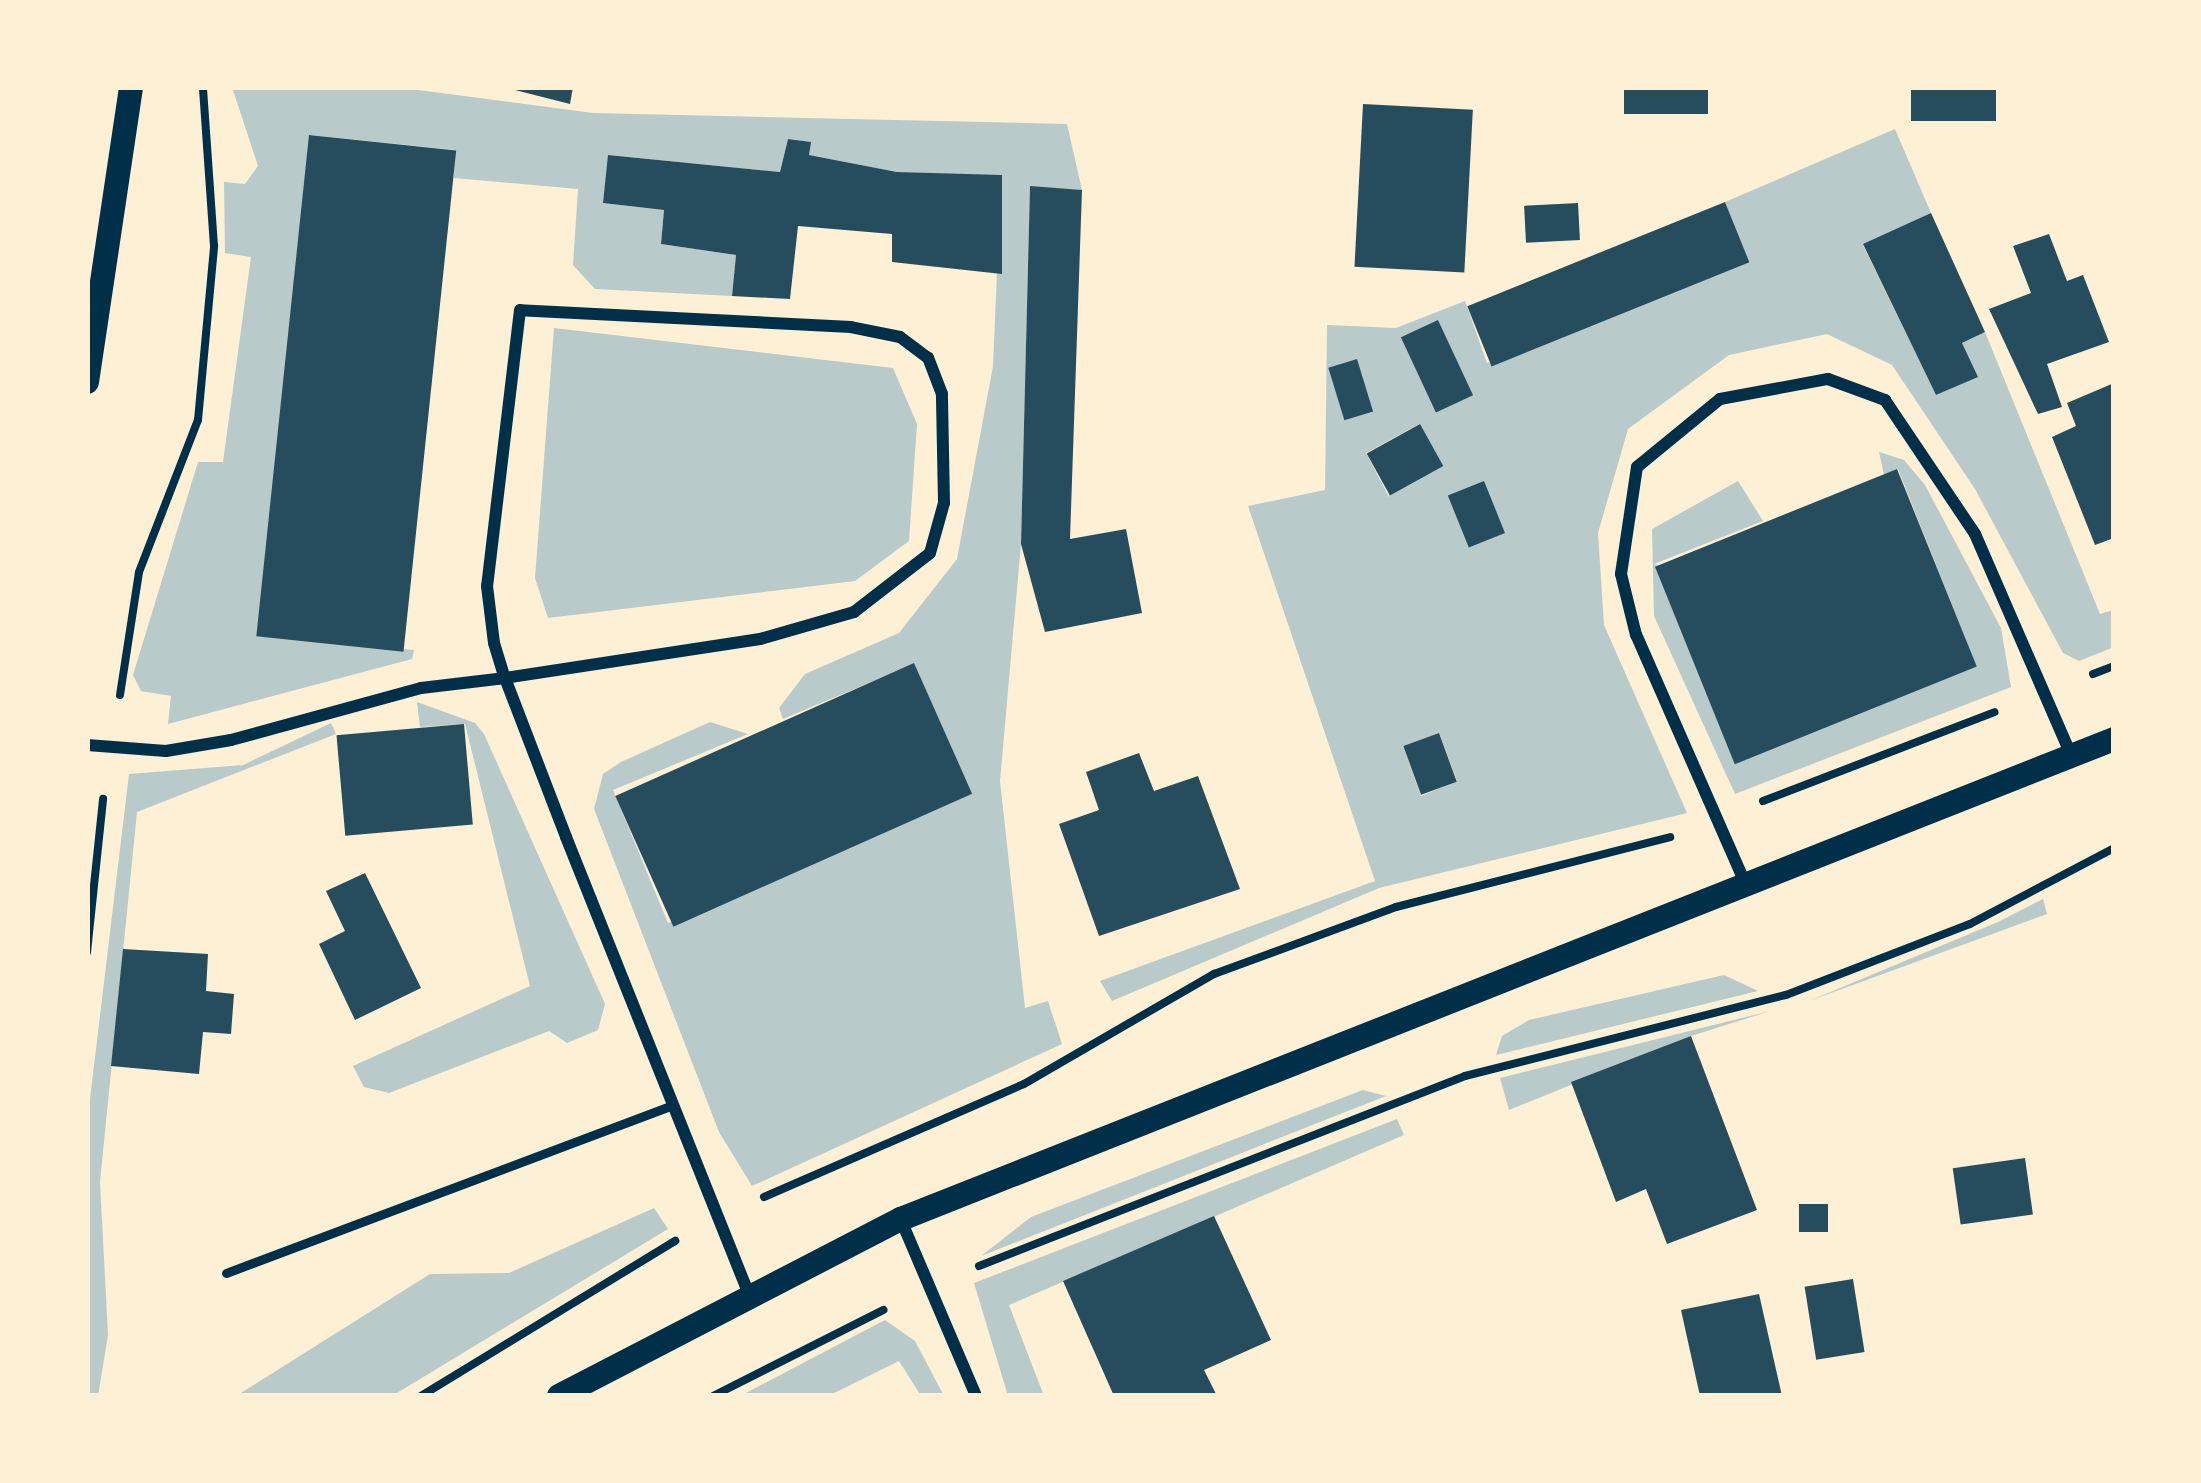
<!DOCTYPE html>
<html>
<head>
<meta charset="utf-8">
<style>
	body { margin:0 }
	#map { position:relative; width:2201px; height:1483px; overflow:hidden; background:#fdf0d5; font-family:Signika,sans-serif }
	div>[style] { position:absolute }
	.green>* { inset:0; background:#b9caca }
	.building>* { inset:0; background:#264d5e; transform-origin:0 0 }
	.path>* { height:8px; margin:-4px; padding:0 4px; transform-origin:4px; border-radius:4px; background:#003049 }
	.service>* { height:9px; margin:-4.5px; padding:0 4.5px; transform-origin:4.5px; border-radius:4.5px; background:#003049 }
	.minor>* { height:12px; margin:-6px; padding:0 6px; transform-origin:6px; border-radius:6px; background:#003049 }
	.secondary>* { height:24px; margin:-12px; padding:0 12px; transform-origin:12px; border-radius:12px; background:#003049 }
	span { translate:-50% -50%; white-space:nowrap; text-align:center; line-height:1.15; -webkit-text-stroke:9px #fdf0d5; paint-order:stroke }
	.frame { position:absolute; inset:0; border:90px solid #fdf0d5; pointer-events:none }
</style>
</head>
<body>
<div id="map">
	<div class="green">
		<i style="clip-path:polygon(232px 87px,395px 87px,593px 113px,1067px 124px,1082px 190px,1030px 187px,1021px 544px,1000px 781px,1025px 1008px,1048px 1001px,1062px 1044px,752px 1186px,719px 1132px,594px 809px,603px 774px,621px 762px,710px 722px,748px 734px,613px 790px,668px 923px,972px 793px,914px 664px,783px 719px,779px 708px,805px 674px,899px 633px,957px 559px,993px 366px,1001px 176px,897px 172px,809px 155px,810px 142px,788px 139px,780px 172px,609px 155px,603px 203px,664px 210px,661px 244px,736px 255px,732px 296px,595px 289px,573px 265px,578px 189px,454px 178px,455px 150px,310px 135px,267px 636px,414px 650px,412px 659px,168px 724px,171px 696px,141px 691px,133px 675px,198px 462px,223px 462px,251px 257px,225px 253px,224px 182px,245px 184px,258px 166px)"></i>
		<i style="clip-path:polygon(evenodd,1895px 129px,1931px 213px,1863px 245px,1936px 395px,1977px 377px,1962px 343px,1985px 332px,2100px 614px,2114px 610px,2114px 647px,2079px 661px,2063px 653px,1975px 489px,1892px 365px,1827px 334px,1729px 355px,1628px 429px,1598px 533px,1604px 625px,1687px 813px,1379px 888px,1112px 1001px,1100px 981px,1375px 881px,1248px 506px,1325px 490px,1327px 325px,1396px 328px,1465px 301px,1487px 363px,1748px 262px,1725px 202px,1895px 129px,1438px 321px,1472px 395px,1436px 411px,1401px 337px,1438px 321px,1895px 129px,1419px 424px,1420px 425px,1389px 497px,1366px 453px,1419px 424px,1895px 129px,1439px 733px,1457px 781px,1421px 796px,1403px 746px,1439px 733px)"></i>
		<i style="clip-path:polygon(554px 328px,893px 368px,917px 424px,909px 541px,855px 581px,548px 618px,535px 578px)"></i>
		<i style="clip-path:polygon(1879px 452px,1904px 460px,1925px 485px,2001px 628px,2011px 687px,1735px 794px,1654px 616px,1652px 529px,1738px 481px,1763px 521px,1654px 564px,1976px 665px,1898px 469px,1884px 475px)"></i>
		<i style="clip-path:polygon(417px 702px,475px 723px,484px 734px,605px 1004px,598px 1030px,567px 1043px,549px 1031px,389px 1093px,364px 1087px,353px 1066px,530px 986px,465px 724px,420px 727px)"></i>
		<i style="clip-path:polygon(331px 723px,336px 734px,137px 812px,100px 1182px,108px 1335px,98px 1396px,87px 1396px,87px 1124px,129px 774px,243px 765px)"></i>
		<i style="clip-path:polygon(2043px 899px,2047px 914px,1809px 1001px,1998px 922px)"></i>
		<i style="clip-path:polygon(1724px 975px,1758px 991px,1496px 1055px,1502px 1036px,1529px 1020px)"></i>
		<i style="clip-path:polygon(1770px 1011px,1691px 1036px,1509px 1110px,1500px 1078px)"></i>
		<i style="clip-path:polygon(1363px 1090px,1386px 1096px,981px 1256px,1031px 1217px)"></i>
		<i style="clip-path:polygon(1397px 1119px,1404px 1135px,1009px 1305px,1044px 1396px,1008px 1396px,974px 1283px)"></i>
		<i style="clip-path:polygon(654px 1208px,668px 1229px,392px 1396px,236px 1396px,430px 1274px,509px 1273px)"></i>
		<i style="clip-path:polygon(885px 1320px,915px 1341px,944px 1396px,921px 1396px,899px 1361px,828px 1396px,740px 1396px)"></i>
	</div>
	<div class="building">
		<i style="clip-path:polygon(503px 87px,573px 87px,570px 104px)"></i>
		<i style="left:1624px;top:87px;width:84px;height:27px"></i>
		<i style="left:1911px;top:87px;width:85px;height:34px"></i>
		<i style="left:1363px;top:104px;width:110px;height:163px;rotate:3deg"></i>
		<i style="left:309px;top:135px;width:148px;height:504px;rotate:6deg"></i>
		<i style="clip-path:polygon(788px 139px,811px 142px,809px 155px,897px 172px,1002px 175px,1002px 274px,892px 262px,892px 234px,798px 226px,790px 299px,732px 296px,736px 255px,661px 244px,664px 210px,603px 203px,608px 155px,780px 172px)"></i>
		<i style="clip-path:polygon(1030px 186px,1082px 190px,1070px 539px,1126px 529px,1142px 613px,1045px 632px,1021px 544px)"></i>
		<i style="left:1725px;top:202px;width:65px;height:278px;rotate:68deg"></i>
		<i style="left:1578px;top:203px;width:37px;height:54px;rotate:87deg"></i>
		<i style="clip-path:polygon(1931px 213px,1985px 332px,1962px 343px,1978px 377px,1936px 395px,1863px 244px)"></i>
		<i style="clip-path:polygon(2049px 234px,2067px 281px,2083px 275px,2109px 342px,2047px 364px,2062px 407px,2038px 414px,1989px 309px,2031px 293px,2013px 246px)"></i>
		<i style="left:1438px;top:320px;width:83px;height:41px;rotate:65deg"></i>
		<i style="left:1357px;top:359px;width:55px;height:30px;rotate:73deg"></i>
		<i style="clip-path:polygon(2114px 383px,2114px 538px,2095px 545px,2052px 437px,2076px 426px,2067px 403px)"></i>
		<i style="left:1420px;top:424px;width:48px;height:61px;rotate:61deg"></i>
		<i style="left:1897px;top:469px;width:213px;height:261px;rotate:68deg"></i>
		<i style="left:1484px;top:481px;width:56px;height:39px;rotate:68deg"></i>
		<i style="left:914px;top:663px;width:143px;height:327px;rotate:66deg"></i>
		<i style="left:464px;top:724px;width:101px;height:128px;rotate:85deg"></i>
		<i style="left:1439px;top:733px;width:52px;height:38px;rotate:70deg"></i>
		<i style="clip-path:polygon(1139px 753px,1154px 791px,1198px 776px,1240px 889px,1099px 936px,1059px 824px,1099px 810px,1086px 772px)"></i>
		<i style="clip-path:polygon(365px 873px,421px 988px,355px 1020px,319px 944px,345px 931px,326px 891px)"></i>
		<i style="clip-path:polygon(123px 949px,208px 954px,206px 991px,234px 994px,231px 1034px,203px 1032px,199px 1074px,111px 1066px)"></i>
		<i style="clip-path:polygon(1691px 1036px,1757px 1210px,1667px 1244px,1646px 1189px,1616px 1202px,1571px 1082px)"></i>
		<i style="left:2025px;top:1158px;width:57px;height:73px;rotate:82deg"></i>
		<i style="left:1799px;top:1204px;width:29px;height:28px"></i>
		<i style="clip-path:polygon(1214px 1216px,1271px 1340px,1204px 1370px,1217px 1396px,1114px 1396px,1063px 1281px)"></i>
		<i style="left:1853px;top:1279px;width:74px;height:49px;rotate:81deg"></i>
		<i style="clip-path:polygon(1759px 1294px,1782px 1396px,1700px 1396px,1681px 1310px)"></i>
	</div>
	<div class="path">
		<i style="left:2093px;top:674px;width:22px;rotate:-21deg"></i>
		<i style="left:120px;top:695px;width:124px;rotate:-81.2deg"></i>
		<i style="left:139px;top:572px;width:163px;rotate:-68.8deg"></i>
		<i style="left:198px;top:420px;width:175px;rotate:-84.7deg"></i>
		<i style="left:214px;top:246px;width:159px;rotate:-94deg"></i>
		<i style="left:1763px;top:801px;width:248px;rotate:-21deg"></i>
		<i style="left:87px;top:952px;width:154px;rotate:-84deg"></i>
		<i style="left:764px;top:1197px;width:283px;rotate:-23.5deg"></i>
		<i style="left:1024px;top:1084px;width:220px;rotate:-30.1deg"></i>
		<i style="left:1214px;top:974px;width:194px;rotate:-20.2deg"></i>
		<i style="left:1396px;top:907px;width:283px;rotate:-14.3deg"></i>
		<i style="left:979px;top:1266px;width:522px;rotate:-21.35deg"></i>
		<i style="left:1465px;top:1076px;width:331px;rotate:-14.2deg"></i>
		<i style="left:1786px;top:995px;width:197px;rotate:-21.1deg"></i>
		<i style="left:1970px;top:924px;width:163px;rotate:-27.8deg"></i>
		<i style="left:421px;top:1396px;width:298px;rotate:-31.4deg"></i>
		<i style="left:713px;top:1396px;width:191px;rotate:-26.8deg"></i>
	</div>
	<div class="service">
		<i style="left:226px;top:1273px;width:478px;rotate:-20.6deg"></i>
	</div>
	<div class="minor">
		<i style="left:87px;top:745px;width:79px;rotate:4.3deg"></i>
		<i style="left:166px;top:751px;width:66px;rotate:-9.6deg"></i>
		<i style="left:231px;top:740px;width:197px;rotate:-15.3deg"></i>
		<i style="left:421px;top:688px;width:85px;rotate:-6.8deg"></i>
		<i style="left:505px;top:678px;width:258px;rotate:-8.7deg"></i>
		<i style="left:760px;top:639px;width:98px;rotate:-16deg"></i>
		<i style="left:854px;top:612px;width:96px;rotate:-37.8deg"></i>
		<i style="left:930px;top:553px;width:52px;rotate:-74.4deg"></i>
		<i style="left:944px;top:503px;width:109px;rotate:-91.1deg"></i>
		<i style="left:942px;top:394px;width:39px;rotate:-111deg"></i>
		<i style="left:928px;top:358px;width:35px;rotate:-143deg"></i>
		<i style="left:900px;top:337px;width:50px;rotate:-168.5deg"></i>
		<i style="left:851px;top:327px;width:331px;rotate:-177.1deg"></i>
		<i style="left:520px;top:310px;width:278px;rotate:96.8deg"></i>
		<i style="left:487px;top:586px;width:57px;rotate:83deg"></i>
		<i style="left:494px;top:643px;width:37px;rotate:73deg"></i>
		<i style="left:505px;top:678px;width:170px;rotate:69deg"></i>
		<i style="left:566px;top:837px;width:489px;rotate:68.2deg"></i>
		<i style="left:1746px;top:885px;width:273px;rotate:-113.7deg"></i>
		<i style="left:1636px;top:635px;width:63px;rotate:-103.8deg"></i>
		<i style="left:1621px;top:574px;width:108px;rotate:-81.5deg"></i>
		<i style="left:1637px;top:467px;width:107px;rotate:-39.3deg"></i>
		<i style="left:1720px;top:399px;width:110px;rotate:-10.5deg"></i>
		<i style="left:1828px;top:379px;width:61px;rotate:20.2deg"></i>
		<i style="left:1885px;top:400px;width:161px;rotate:56.1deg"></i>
		<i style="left:1975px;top:534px;width:241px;rotate:66.5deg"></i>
		<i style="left:901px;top:1220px;width:191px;rotate:66.9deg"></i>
	</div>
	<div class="secondary">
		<i style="left:87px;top:382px;width:298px;rotate:-81.5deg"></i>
		<i style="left:559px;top:1396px;width:385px;rotate:-27.4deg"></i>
		<i style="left:901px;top:1219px;width:1305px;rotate:-21.59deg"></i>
	</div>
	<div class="frame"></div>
</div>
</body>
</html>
